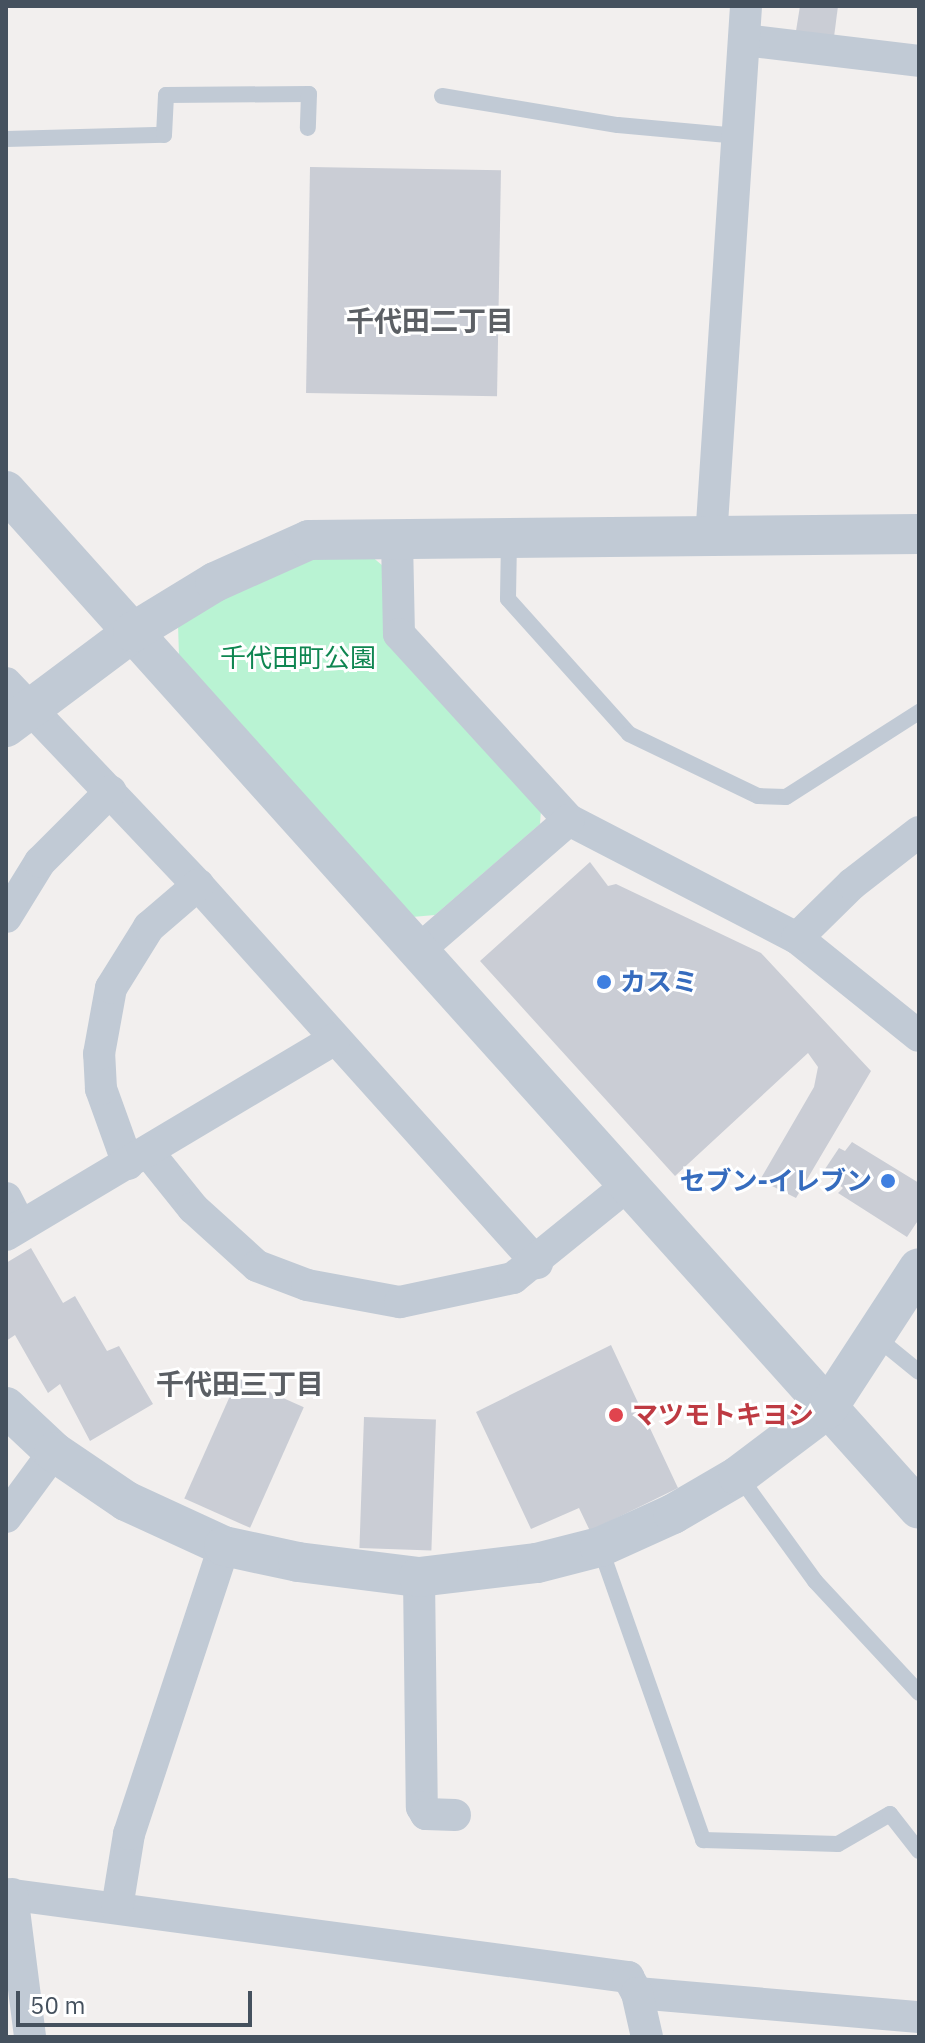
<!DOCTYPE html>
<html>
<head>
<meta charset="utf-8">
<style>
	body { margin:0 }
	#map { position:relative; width:925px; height:2043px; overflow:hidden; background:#f2efee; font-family:"IBM Plex Sans","Noto Sans JP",sans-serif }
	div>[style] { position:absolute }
	.green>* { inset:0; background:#b9f3d3 }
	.building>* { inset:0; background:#cacdd5; transform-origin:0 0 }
	.service>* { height:16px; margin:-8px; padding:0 8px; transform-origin:8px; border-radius:8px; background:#c1cad5 }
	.minor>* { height:32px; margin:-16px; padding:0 16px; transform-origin:16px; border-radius:16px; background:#c1cad5 }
	.tertiary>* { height:40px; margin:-20px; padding:0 20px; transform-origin:20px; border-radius:20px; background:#c1cad5 }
	.dots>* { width:22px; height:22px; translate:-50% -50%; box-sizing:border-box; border:4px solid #fff; border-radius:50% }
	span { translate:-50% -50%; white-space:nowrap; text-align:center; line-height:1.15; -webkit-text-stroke:6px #fff; paint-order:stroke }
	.park-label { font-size:26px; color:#0f8651 }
	.shop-label { font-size:26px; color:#366cbe; font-weight:700 }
	.left { translate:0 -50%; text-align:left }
	.right { translate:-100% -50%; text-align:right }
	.health-label { font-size:26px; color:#be3a42; font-weight:700 }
	.neighbourhood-label { font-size:28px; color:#5b5f64; font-weight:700 }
	.frame { position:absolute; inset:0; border:8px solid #45515e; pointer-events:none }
	.scale { position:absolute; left:16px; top:1991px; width:236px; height:36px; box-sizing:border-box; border:4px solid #45515e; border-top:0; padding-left:10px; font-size:24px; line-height:28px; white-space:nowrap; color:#45515e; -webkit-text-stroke:6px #fff; paint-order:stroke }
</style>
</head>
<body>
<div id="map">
	<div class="green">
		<i style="clip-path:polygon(370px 555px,383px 566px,384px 634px,541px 810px,540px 824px,435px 915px,412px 917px,179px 657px,178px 624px,292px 557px)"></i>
	</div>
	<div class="building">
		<i style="clip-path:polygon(800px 6px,838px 6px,834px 37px,796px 31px)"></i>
		<i style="left:310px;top:167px;width:191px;height:226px;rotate:1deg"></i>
		<i style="clip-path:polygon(590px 862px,608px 886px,616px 884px,761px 953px,871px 1071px,796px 1198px,760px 1180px,814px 1087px,818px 1067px,808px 1053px,675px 1176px,480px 961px)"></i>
		<i style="clip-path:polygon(852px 1142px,919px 1183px,919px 1219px,907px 1237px,838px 1193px,843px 1188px,823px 1172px,839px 1148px,845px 1151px)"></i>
		<i style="clip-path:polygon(31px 1248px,63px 1303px,75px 1296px,107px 1351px,119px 1346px,153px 1404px,90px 1441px,60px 1384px,48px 1393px,15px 1335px,6px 1341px,6px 1263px)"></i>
		<i style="clip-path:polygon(611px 1345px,678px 1488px,590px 1531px,579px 1508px,531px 1529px,476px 1412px)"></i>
		<i style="left:238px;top:1378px;width:72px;height:132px;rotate:24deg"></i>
		<i style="left:364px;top:1417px;width:72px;height:131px;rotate:2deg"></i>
	</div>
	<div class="service">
		<i style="left:442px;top:96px;width:178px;rotate:9.4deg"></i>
		<i style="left:618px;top:125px;width:121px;rotate:5.2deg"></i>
		<i style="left:6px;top:139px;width:158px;rotate:-1.5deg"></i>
		<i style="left:164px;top:135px;width:40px;rotate:-87.1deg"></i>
		<i style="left:166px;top:95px;width:143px;rotate:-0.4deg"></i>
		<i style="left:309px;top:94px;width:34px;rotate:92deg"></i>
		<i style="left:509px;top:540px;width:59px;rotate:91deg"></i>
		<i style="left:508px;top:599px;width:181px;rotate:48.1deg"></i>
		<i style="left:629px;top:734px;width:143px;rotate:25.7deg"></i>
		<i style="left:758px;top:796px;width:28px;rotate:2deg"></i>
		<i style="left:786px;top:797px;width:158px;rotate:-32.6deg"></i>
		<i style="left:876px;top:1337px;width:55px;rotate:39.1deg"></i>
		<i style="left:739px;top:1476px;width:130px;rotate:54.1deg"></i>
		<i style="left:815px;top:1581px;width:153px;rotate:47.1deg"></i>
		<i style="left:600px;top:1547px;width:311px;rotate:70.6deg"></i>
		<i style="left:703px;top:1840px;width:135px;rotate:1.7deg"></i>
		<i style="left:838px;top:1844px;width:60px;rotate:-30deg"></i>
		<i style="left:890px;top:1814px;width:47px;rotate:51.9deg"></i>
	</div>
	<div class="minor">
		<i style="left:744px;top:40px;width:176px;rotate:6.8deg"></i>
		<i style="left:711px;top:539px;width:534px;rotate:-86.24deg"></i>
		<i style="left:397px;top:540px;width:94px;rotate:88.8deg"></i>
		<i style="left:399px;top:634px;width:252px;rotate:47.6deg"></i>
		<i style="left:569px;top:820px;width:257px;rotate:27.4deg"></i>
		<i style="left:797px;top:938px;width:156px;rotate:38.8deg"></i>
		<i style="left:6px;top:683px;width:279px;rotate:46.5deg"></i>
		<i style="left:198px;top:885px;width:508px;rotate:48.11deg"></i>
		<i style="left:6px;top:917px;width:65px;rotate:-58.3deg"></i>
		<i style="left:40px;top:862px;width:100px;rotate:-45deg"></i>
		<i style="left:797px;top:938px;width:77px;rotate:-44.5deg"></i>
		<i style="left:852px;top:884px;width:85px;rotate:-37.8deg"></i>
		<i style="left:420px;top:949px;width:197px;rotate:-40.9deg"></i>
		<i style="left:148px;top:1152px;width:72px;rotate:51.2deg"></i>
		<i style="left:193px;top:1208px;width:86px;rotate:42.2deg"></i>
		<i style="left:257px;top:1266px;width:53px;rotate:20.8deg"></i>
		<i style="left:307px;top:1285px;width:95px;rotate:10.4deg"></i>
		<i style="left:400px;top:1302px;width:116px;rotate:-12deg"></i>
		<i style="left:513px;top:1278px;width:149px;rotate:-39deg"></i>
		<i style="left:128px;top:1164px;width:80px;rotate:-109.8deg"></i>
		<i style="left:101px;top:1089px;width:35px;rotate:-93deg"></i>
		<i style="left:99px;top:1054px;width:67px;rotate:-79.7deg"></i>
		<i style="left:111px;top:988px;width:72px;rotate:-58.1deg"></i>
		<i style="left:149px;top:927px;width:65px;rotate:-40.6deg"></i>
		<i style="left:6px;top:1198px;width:31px;rotate:63deg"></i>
		<i style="left:6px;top:1235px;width:383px;rotate:-30.8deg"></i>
		<i style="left:6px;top:1517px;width:81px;rotate:-53.6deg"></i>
		<i style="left:419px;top:1577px;width:230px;rotate:89.3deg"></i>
		<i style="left:422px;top:1807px;width:8px;rotate:60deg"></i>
		<i style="left:426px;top:1814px;width:29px;rotate:2deg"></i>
		<i style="left:6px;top:1894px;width:628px;rotate:7.6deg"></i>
		<i style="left:628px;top:1977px;width:18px;rotate:61deg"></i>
		<i style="left:637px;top:1993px;width:283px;rotate:4.9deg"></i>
		<i style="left:12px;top:1894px;width:144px;rotate:82.8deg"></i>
		<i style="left:117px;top:1908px;width:75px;rotate:-80.8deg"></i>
		<i style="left:129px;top:1834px;width:303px;rotate:-71.7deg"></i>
		<i style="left:637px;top:1993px;width:45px;rotate:77.2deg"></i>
	</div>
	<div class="tertiary">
		<i style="left:6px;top:491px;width:1367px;rotate:48.11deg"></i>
		<i style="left:6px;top:727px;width:159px;rotate:-36.8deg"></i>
		<i style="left:133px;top:632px;width:96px;rotate:-31.4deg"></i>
		<i style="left:215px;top:582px;width:103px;rotate:-24.1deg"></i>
		<i style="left:309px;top:540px;width:610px;rotate:-0.56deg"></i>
		<i style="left:6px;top:1407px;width:66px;rotate:43.2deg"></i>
		<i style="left:54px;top:1452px;width:87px;rotate:34.2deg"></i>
		<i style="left:126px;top:1501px;width:108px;rotate:24.7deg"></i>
		<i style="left:224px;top:1546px;width:76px;rotate:12.2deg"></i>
		<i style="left:298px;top:1562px;width:122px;rotate:7.1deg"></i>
		<i style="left:419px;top:1577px;width:119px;rotate:-6.8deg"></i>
		<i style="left:537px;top:1563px;width:65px;rotate:-14.3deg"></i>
		<i style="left:600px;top:1547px;width:80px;rotate:-24.3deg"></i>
		<i style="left:673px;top:1514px;width:75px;rotate:-30.3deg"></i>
		<i style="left:738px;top:1476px;width:111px;rotate:-37deg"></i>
		<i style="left:827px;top:1409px;width:168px;rotate:-56.9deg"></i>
	</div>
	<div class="dots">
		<i style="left:604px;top:982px;background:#3f7fe0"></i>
		<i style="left:888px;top:1181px;background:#3f7fe0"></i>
		<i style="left:616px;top:1415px;background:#e0444e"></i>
	</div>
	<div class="park-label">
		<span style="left:298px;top:658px">千代田町公園</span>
	</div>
	<div class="shop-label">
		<span class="left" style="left:620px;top:982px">カスミ</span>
		<span class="right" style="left:872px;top:1181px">セブン-イレブン</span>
	</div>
	<div class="health-label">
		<span class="left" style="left:632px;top:1415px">マツモトキヨシ</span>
	</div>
	<div class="neighbourhood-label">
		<span style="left:430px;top:321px">千代田二丁目</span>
		<span style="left:240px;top:1384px">千代田三丁目</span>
	</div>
	<div class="frame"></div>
	<div class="scale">50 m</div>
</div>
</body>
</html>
